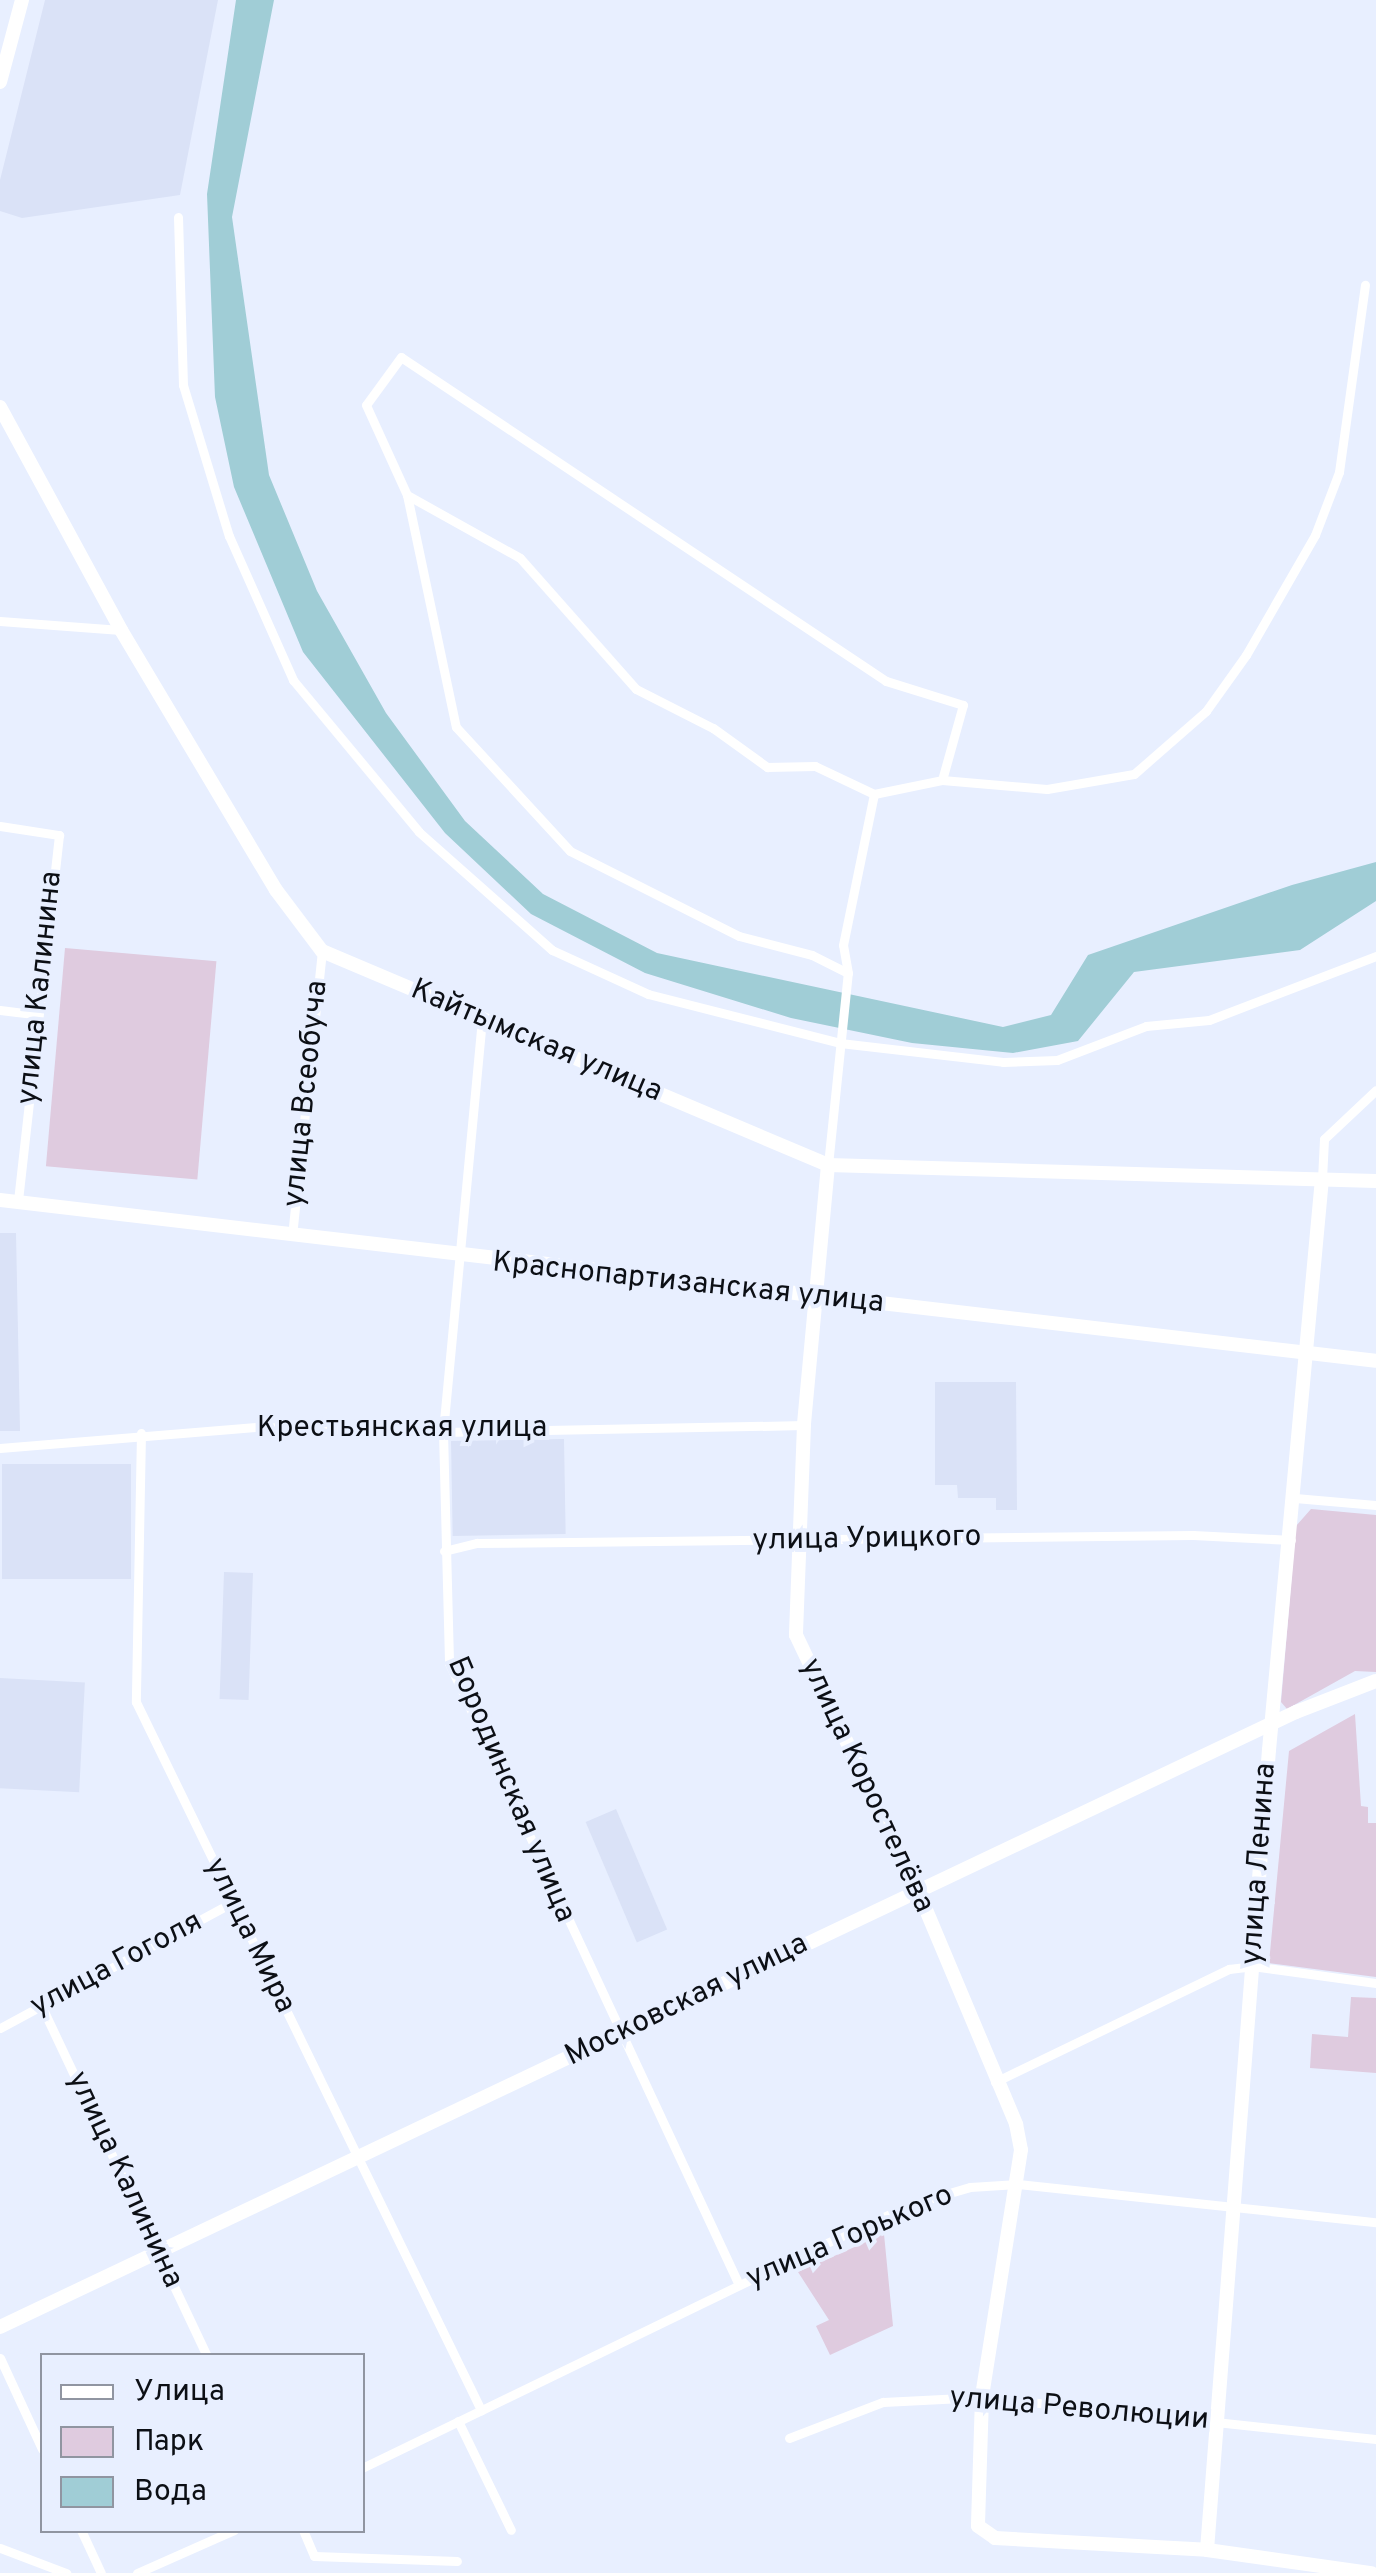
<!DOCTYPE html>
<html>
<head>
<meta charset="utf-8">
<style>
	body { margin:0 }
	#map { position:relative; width:1376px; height:2573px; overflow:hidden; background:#e8efff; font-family:Overpass,sans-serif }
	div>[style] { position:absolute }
	.built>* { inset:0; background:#dae2f7; transform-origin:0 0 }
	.green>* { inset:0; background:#dfcbdf; transform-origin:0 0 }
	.water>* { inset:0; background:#a0cdd6 }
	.street>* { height:9px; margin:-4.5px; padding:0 4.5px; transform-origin:4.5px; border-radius:4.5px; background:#fff }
	.secondary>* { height:14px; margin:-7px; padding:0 7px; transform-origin:7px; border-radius:7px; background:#fff }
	span { translate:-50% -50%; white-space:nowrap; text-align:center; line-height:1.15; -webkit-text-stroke:8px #e8efff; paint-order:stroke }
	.street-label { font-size:30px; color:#0c0f15 }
	.legend { position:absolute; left:40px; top:2353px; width:325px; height:180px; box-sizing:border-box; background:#e8efff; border:2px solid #9095a1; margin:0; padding:12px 18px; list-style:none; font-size:30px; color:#0c0f15 }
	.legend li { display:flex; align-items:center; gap:20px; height:50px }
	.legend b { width:50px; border:2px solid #9095a1 }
</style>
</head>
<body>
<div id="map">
	<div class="built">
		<i style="clip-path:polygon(45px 0,218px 0,180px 195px,22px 218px,0 211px,0 180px)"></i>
		<i style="clip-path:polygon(0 1233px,16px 1233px,20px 1431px,0 1431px)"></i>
		<i style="clip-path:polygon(935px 1382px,1016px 1382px,1017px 1510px,996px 1510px,996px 1498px,958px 1498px,957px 1485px,935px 1485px)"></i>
		<i style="left:564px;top:1439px;width:95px;height:113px;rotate:89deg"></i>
		<i style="left:2px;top:1464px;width:129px;height:115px"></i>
		<i style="left:224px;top:1572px;width:29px;height:127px;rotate:2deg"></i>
		<i style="left:0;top:1678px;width:85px;height:110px;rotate:3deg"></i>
		<i style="left:616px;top:1809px;width:131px;height:33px;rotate:67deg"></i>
	</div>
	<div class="green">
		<i style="left:65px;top:948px;width:152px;height:219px;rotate:5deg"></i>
		<i style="clip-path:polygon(1311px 1509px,1376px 1515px,1376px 1672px,1355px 1671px,1287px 1709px,1281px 1702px,1296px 1526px)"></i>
		<i style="clip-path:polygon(1355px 1714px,1361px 1806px,1368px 1807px,1368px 1823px,1376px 1823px,1376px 1977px,1269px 1963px,1289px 1751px)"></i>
		<i style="clip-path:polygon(1351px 1997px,1376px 1998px,1376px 2073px,1310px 2068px,1312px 2034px,1348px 2037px)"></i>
		<i style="clip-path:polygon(884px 2234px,893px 2326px,830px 2355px,816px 2326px,829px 2320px,798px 2272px)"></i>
	</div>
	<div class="water">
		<i style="clip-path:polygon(236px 0,274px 0,232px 217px,269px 475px,317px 591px,386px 713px,465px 821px,543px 894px,657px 953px,1003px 1027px,1051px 1015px,1088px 955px,1292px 885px,1376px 862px,1376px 901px,1300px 950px,1134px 972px,1078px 1041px,1013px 1053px,912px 1043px,791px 1018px,645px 973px,531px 914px,445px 833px,303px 652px,234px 487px,215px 397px,207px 194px)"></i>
	</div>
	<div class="street">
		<i style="left:178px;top:217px;width:168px;rotate:88.3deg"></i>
		<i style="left:183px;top:385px;width:158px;rotate:73.1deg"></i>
		<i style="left:229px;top:536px;width:158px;rotate:66deg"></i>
		<i style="left:293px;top:680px;width:197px;rotate:50.3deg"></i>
		<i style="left:419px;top:832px;width:178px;rotate:41.6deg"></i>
		<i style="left:552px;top:950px;width:106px;rotate:24.6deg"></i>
		<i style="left:648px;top:994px;width:198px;rotate:14.3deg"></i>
		<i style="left:840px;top:1043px;width:164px;rotate:6.6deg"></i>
		<i style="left:1003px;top:1062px;width:54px;rotate:-2.1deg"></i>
		<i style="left:1057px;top:1060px;width:95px;rotate:-20.9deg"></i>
		<i style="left:1146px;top:1026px;width:63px;rotate:-5.4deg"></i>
		<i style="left:1209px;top:1020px;width:179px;rotate:-21deg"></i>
		<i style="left:407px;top:495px;width:237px;rotate:78.1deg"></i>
		<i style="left:456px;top:727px;width:168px;rotate:47.4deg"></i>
		<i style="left:570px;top:851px;width:189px;rotate:26.7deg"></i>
		<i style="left:739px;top:936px;width:75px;rotate:14.6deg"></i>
		<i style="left:812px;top:955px;width:40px;rotate:26.6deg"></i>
		<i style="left:0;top:621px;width:121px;rotate:4.3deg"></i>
		<i style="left:942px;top:780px;width:78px;rotate:-74.4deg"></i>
		<i style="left:963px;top:705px;width:81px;rotate:-162.7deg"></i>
		<i style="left:886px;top:681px;width:583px;rotate:-146.26deg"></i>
		<i style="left:401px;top:357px;width:59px;rotate:126.1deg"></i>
		<i style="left:366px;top:405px;width:99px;rotate:65.5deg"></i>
		<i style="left:407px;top:495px;width:129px;rotate:29.1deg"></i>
		<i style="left:520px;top:558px;width:175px;rotate:48.5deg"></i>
		<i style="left:636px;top:689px;width:86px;rotate:26.9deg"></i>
		<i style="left:713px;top:728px;width:67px;rotate:35.8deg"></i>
		<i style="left:767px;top:767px;width:48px;rotate:-1.2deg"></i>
		<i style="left:815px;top:766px;width:65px;rotate:25.4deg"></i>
		<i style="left:874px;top:794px;width:69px;rotate:-11.6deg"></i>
		<i style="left:942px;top:780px;width:105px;rotate:4.9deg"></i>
		<i style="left:1047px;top:789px;width:88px;rotate:-9.8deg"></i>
		<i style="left:1134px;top:774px;width:96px;rotate:-41.2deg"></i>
		<i style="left:1206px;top:711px;width:69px;rotate:-54.5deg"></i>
		<i style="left:1246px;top:655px;width:138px;rotate:-60.1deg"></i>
		<i style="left:1315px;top:535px;width:67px;rotate:-69.1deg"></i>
		<i style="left:1339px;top:472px;width:189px;rotate:-82.1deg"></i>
		<i style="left:0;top:826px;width:60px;rotate:8.7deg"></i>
		<i style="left:59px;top:835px;width:369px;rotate:96.4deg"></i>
		<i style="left:0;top:1010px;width:38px;rotate:7deg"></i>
		<i style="left:482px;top:1019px;width:415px;rotate:95.4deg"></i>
		<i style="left:443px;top:1432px;width:231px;rotate:88.5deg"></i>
		<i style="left:449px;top:1663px;width:686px;rotate:65deg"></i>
		<i style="left:828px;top:1165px;width:193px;rotate:-84.1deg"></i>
		<i style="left:848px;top:973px;width:28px;rotate:-100deg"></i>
		<i style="left:843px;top:945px;width:154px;rotate:-78.4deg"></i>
		<i style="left:1322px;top:1179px;width:40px;rotate:-87.1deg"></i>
		<i style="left:1324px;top:1139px;width:71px;rotate:-43.3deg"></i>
		<i style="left:292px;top:1236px;width:287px;rotate:-84deg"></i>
		<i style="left:141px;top:1433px;width:269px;rotate:91.1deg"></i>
		<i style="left:136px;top:1702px;width:788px;rotate:64.02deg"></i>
		<i style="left:0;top:1448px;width:258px;rotate:-4.7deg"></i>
		<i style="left:257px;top:1427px;width:186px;rotate:1.5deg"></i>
		<i style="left:443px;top:1432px;width:361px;rotate:-1.1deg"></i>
		<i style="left:1295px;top:1498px;width:81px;rotate:4.9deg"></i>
		<i style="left:444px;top:1551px;width:34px;rotate:-14deg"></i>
		<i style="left:477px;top:1543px;width:716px;rotate:-0.64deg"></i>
		<i style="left:1193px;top:1535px;width:98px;rotate:2.9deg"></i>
		<i style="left:41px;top:2005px;width:388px;rotate:64.7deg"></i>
		<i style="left:0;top:2028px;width:265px;rotate:-28.4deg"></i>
		<i style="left:995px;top:2082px;width:260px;rotate:-25.8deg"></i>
		<i style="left:1229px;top:1969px;width:23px;rotate:-7deg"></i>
		<i style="left:1252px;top:1966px;width:125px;rotate:7.8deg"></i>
		<i style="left:0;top:2358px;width:100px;rotate:65.2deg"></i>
		<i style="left:458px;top:2421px;width:121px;rotate:64.1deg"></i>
		<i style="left:789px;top:2438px;width:101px;rotate:-21deg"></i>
		<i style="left:883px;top:2402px;width:99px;rotate:-2.9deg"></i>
		<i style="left:982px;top:2397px;width:396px;rotate:6.1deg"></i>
		<i style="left:362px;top:2468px;width:507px;rotate:-25.86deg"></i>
		<i style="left:818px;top:2247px;width:103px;rotate:-24.6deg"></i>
		<i style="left:912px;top:2204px;width:60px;rotate:-16.3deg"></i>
		<i style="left:970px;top:2187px;width:48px;rotate:-3.6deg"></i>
		<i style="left:1018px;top:2184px;width:360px;rotate:6.1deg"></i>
		<i style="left:81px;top:2530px;width:47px;rotate:65.1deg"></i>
		<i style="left:303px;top:2530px;width:28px;rotate:67deg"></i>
		<i style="left:314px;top:2556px;width:143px;rotate:2deg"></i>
		<i style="left:0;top:2548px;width:71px;rotate:20.7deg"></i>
		<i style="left:137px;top:2573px;width:106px;rotate:-23.9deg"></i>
	</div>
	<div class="secondary">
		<i style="left:0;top:82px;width:85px;rotate:-75deg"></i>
		<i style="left:0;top:407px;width:254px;rotate:61.5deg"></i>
		<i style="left:121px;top:630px;width:303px;rotate:59.2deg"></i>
		<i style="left:276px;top:890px;width:76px;rotate:53deg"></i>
		<i style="left:322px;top:951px;width:549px;rotate:22.92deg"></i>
		<i style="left:828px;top:1165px;width:548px;rotate:1.67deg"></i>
		<i style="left:828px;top:1165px;width:261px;rotate:95.3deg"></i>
		<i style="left:804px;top:1425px;width:210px;rotate:92.2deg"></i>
		<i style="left:796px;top:1635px;width:299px;rotate:64.6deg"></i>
		<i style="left:924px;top:1905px;width:238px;rotate:67.2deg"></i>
		<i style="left:1016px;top:2124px;width:26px;rotate:79deg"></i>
		<i style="left:1021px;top:2150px;width:250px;rotate:99deg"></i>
		<i style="left:982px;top:2397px;width:129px;rotate:91.8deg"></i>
		<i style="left:978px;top:2526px;width:21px;rotate:35deg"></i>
		<i style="left:995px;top:2538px;width:212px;rotate:3.2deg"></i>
		<i style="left:1207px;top:2550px;width:166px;rotate:8deg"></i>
		<i style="left:0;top:1200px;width:1385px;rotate:6.67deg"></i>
		<i style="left:0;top:2327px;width:1435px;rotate:-25.39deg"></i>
		<i style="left:1296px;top:1712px;width:86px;rotate:-21.2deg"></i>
		<i style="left:1207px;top:2550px;width:802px;rotate:-85.57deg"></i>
		<i style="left:1269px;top:1750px;width:573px;rotate:-84.7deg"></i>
	</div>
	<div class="street-label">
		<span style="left:41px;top:988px;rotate:-84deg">улица Калинина</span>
		<span style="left:536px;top:1042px;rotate:23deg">Кайтымская улица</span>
		<span style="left:307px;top:1094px;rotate:-84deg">улица Всеобуча</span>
		<span style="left:688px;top:1284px;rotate:6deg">Краснопартизанская улица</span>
		<span style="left:402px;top:1429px">Крестьянская улица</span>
		<span style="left:867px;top:1540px;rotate:-1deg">улица Урицкого</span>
		<span style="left:866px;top:1786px;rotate:65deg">улица Коростелёва</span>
		<span style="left:510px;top:1790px;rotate:67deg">Бородинская улица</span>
		<span style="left:1260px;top:1864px;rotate:-86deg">улица Ленина</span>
		<span style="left:249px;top:1936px;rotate:64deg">улица Мира</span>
		<span style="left:117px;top:1965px;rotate:-28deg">улица Гоголя</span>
		<span style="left:687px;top:2001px;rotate:-26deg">Московская улица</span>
		<span style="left:124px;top:2180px;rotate:65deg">улица Калинина</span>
		<span style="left:850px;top:2238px;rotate:-23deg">улица Горького</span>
		<span style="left:1079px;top:2410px;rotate:5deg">улица Революции</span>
	</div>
	<ul class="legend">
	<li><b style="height:12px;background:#fff"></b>Улица</li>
	<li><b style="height:28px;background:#dfcbdf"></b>Парк</li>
	<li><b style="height:28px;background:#a0cdd6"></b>Вода</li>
	</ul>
</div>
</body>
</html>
